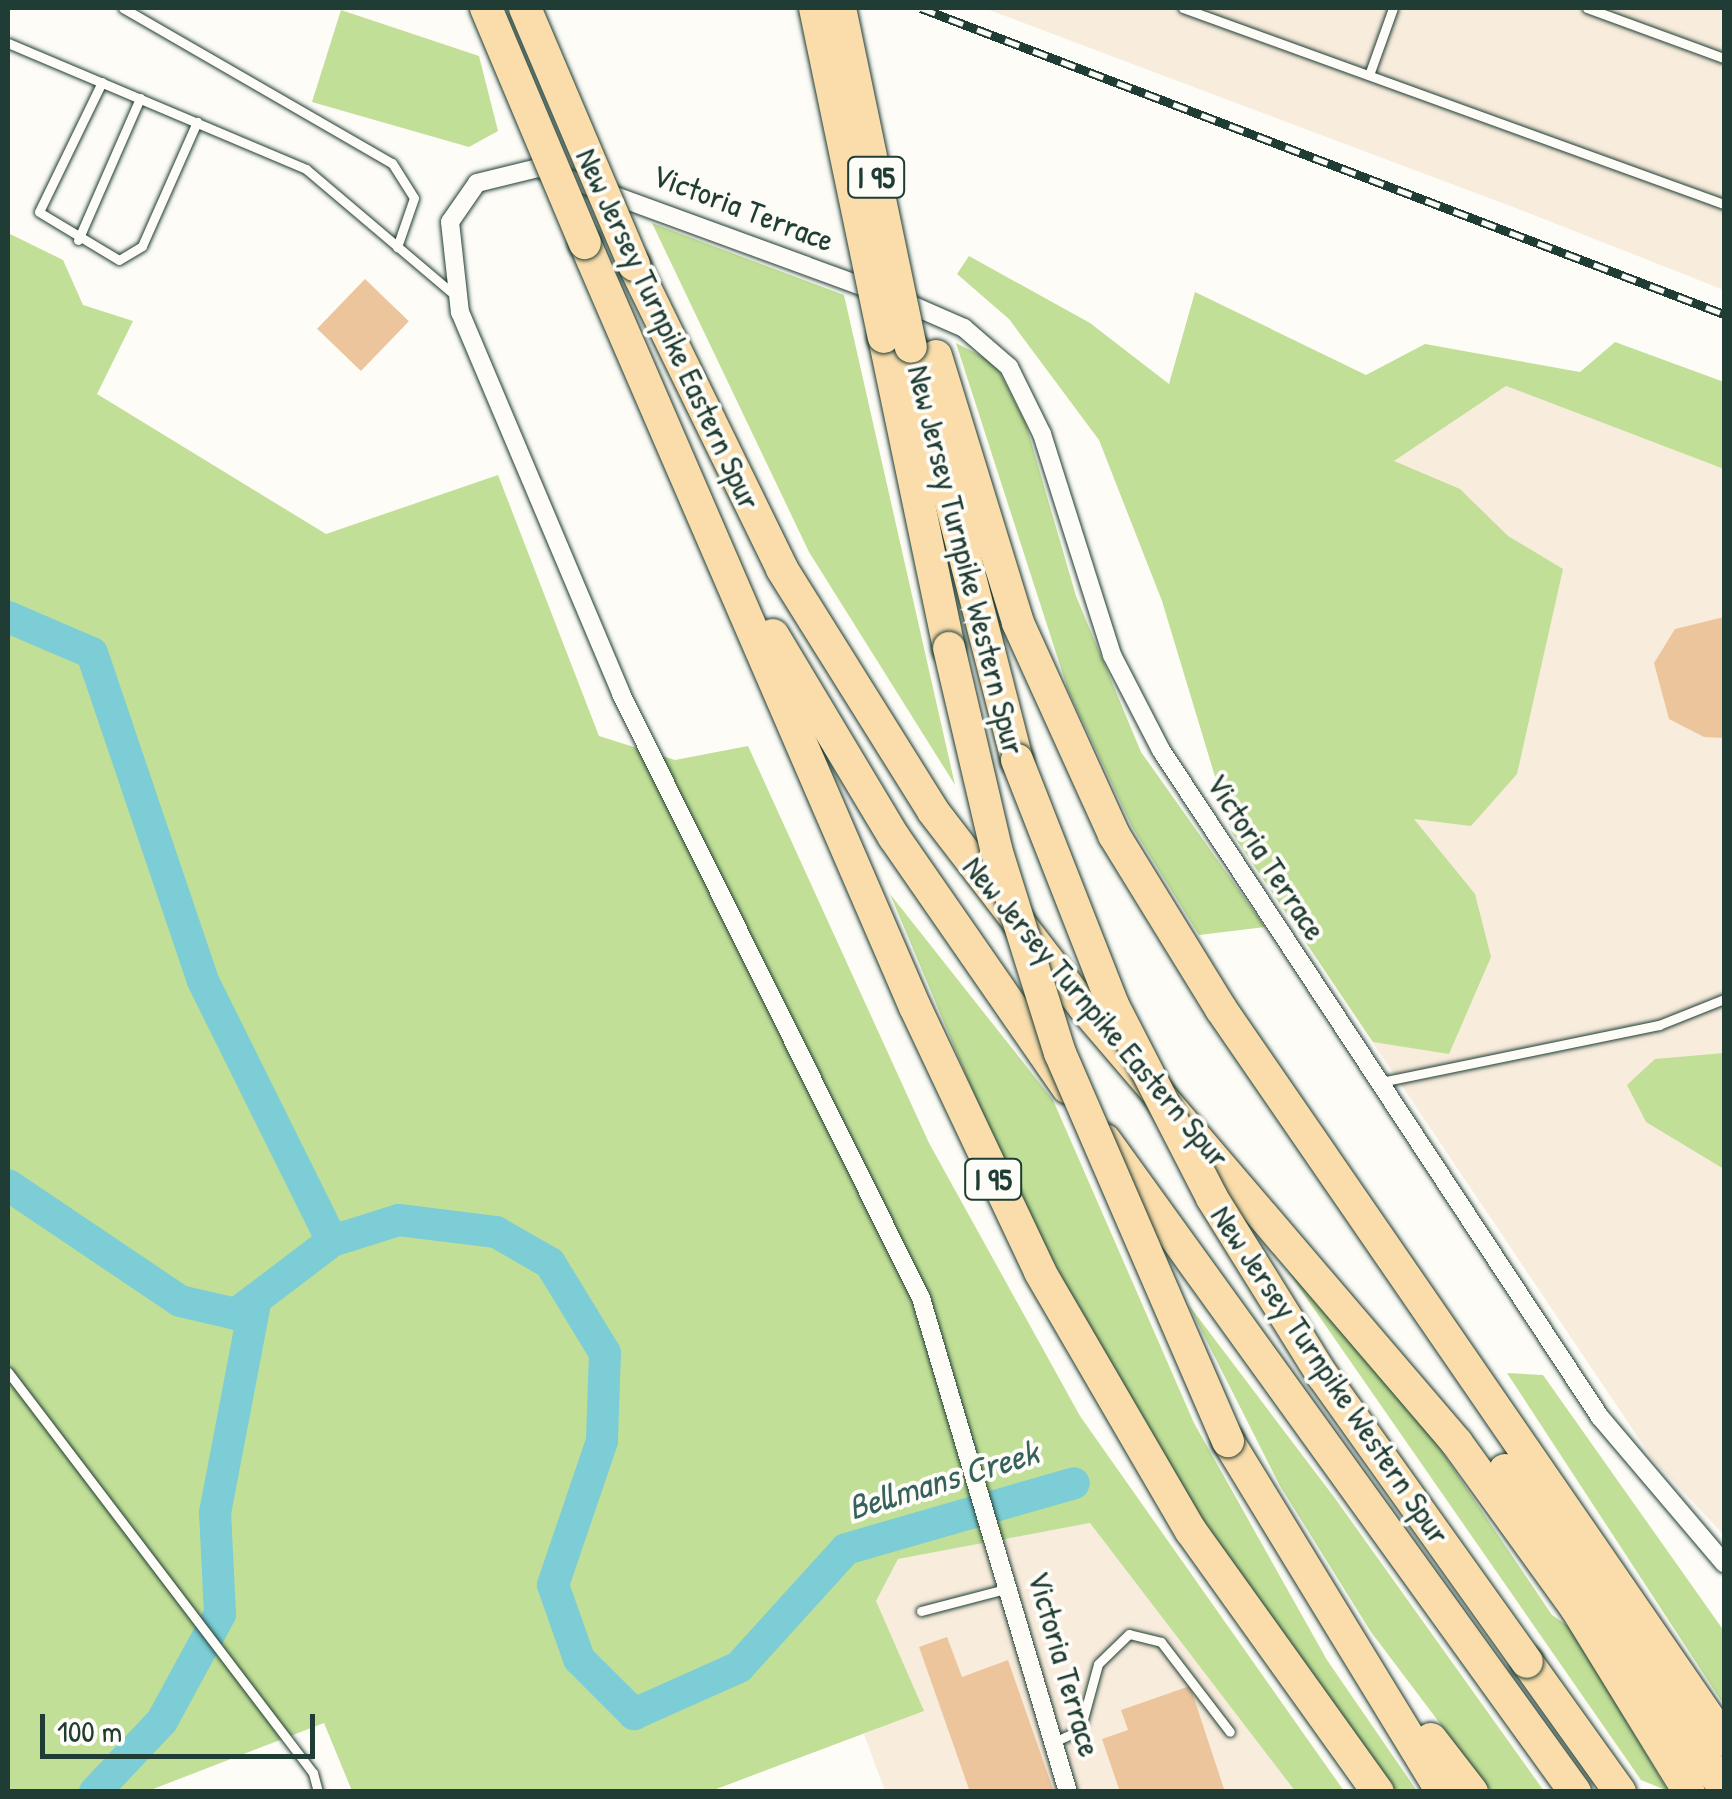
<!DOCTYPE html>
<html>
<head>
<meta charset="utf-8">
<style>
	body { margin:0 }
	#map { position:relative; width:1732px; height:1799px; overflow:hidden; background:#fdfcf7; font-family:"Patrick Hand",sans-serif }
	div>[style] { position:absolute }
	.built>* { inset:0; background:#f8ecdc }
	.green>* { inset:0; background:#c1df97 }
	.river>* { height:32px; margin:-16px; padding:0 16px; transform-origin:16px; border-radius:16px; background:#7ccdd6 }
	.building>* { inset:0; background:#edc59d; transform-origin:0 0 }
	.roads { filter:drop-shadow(0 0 2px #1f3d34) drop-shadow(0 0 2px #1f3d34) }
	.service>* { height:9px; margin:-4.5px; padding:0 4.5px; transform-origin:4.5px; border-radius:4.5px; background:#fdfcf7 }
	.minor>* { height:18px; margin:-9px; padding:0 9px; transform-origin:9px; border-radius:9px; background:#fdfcf7 }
	.motorway>* { height:32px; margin:-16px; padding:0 16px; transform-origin:16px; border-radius:16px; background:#faddab }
	.rail>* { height:9px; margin-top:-4.5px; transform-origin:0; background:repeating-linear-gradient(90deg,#fdfcf7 0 15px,#1f3d34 0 30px); box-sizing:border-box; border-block:2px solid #1f3d34 }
	.bridges { filter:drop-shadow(0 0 2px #1f3d34) drop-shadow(0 0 2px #1f3d34) }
	.motorway-bridge>* { height:32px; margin:-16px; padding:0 16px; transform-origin:16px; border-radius:16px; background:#faddab }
	span { translate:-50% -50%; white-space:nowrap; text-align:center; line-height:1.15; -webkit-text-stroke:8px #fdfcf7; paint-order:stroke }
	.shield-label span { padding:2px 8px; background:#fdfcf7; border:2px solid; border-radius:8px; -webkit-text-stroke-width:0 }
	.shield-label { font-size:30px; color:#1f3d34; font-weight:700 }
	.street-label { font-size:32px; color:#1f3d34 }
	.water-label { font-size:35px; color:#36615c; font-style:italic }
	.frame { position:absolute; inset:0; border:10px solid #1f3d34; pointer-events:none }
	.scale { position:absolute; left:40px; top:1714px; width:275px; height:45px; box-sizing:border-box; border:5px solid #1f3d34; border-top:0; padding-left:12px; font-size:30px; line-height:35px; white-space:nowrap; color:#1f3d34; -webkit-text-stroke:8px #fdfcf7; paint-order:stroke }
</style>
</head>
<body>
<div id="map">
	<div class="built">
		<i style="clip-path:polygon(984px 8px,1724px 8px,1724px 290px,1526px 212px)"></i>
		<i style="clip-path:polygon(1506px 386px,1724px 469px,1724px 1535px,1654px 1461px,1232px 833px,1393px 461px)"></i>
		<i style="clip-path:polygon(1090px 1523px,1295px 1791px,885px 1791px,864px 1734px,923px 1711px,875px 1601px,898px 1559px)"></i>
	</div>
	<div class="green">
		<i style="clip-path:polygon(341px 10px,479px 56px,498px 131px,469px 147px,312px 102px)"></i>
		<i style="clip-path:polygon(652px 223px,844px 295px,955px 785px,809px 552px)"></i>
		<i style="clip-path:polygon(8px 233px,63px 260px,83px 305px,133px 321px,97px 394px,326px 534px,498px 475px,599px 736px,675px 760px,748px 746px,929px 1143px,1080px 1416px,1344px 1791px,1295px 1791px,1090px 1523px,898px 1559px,876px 1601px,924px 1711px,711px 1791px,352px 1791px,324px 1723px,148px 1791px,8px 1791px)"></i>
		<i style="clip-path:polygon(969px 256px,1090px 323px,1169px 384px,1195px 292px,1366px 375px,1425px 344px,1580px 372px,1615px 342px,1724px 382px,1724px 469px,1506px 386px,1394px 461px,1460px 489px,1508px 536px,1563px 569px,1517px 774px,1471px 826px,1414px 819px,1475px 894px,1491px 957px,1449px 1054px,1373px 1042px,1232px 833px,1162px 601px,1099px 440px,1009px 319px,957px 274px)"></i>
		<i style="clip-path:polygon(956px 343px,995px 363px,1026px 424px,1076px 596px,1141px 752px,1265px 927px,1199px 935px,1132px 827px,1068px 690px)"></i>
		<i style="clip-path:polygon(890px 894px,1053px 1100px,1194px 1423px,1327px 1660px,1417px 1791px,1386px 1791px,1130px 1413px,998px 1151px)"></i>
		<i style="clip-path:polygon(1724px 1053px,1724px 1169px,1646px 1122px,1627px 1085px,1655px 1059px)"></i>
		<i style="clip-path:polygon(1287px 1270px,1432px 1437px,1552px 1615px,1571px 1628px,1668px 1791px,1641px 1780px)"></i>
		<i style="clip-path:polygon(1188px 1304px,1334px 1497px,1544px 1791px,1491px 1791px,1371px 1632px,1280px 1486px)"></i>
		<i style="clip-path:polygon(1507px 1373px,1543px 1375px,1724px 1631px,1724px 1705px)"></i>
	</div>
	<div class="river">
		<i style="left:8px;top:617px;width:91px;rotate:23.2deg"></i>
		<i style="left:92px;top:653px;width:346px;rotate:71.3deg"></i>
		<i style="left:203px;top:981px;width:290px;rotate:63.6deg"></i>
		<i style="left:8px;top:1185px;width:207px;rotate:34deg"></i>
		<i style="left:180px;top:1301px;width:57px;rotate:13.1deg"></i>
		<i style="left:236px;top:1314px;width:121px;rotate:-37.2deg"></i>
		<i style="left:332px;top:1241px;width:70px;rotate:-17.4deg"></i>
		<i style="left:399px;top:1220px;width:98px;rotate:7.1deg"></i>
		<i style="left:496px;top:1232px;width:62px;rotate:29.9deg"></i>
		<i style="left:550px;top:1263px;width:105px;rotate:58.6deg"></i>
		<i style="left:605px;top:1353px;width:88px;rotate:92deg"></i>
		<i style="left:602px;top:1441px;width:152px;rotate:108.8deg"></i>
		<i style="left:553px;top:1585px;width:78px;rotate:70.6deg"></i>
		<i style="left:579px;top:1659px;width:78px;rotate:45deg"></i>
		<i style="left:634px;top:1714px;width:115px;rotate:-24.1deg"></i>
		<i style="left:739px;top:1667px;width:159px;rotate:-47.8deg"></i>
		<i style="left:846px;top:1549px;width:237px;rotate:-16.1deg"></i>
		<i style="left:95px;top:1792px;width:98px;rotate:-46.7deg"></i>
		<i style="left:162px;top:1721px;width:122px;rotate:-61.5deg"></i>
		<i style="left:220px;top:1614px;width:101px;rotate:-92.8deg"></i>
		<i style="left:215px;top:1513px;width:218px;rotate:-79.2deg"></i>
	</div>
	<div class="building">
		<i style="left:365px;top:279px;width:61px;height:69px;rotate:44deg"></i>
		<i style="clip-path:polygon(1724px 617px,1724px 738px,1704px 737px,1669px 719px,1654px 663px,1675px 629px)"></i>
		<i style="clip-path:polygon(947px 1637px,962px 1677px,1008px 1660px,1054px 1792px,970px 1792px,919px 1647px)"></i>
		<i style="clip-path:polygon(1190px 1686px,1225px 1792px,1120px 1792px,1102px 1739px,1128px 1730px,1121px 1710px)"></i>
	</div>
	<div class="roads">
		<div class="service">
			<i style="left:123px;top:8px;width:310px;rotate:30deg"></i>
			<i style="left:392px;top:163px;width:41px;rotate:57.8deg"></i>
			<i style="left:414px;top:198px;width:52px;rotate:109.1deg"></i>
			<i style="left:1183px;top:8px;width:575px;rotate:19.92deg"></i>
			<i style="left:1587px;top:8px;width:146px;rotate:20.1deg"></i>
			<i style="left:8px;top:43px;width:324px;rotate:22.9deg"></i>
			<i style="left:306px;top:169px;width:197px;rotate:40.3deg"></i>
			<i style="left:1369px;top:75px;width:71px;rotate:-70.3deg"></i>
			<i style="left:102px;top:82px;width:144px;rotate:115.9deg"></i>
			<i style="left:39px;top:212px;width:93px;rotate:31deg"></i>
			<i style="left:119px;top:260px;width:27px;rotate:-31deg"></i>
			<i style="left:142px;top:246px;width:136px;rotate:-66.1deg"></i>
			<i style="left:78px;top:240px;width:155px;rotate:-66.4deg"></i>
			<i style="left:1381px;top:1082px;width:284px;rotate:-11.6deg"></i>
			<i style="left:1659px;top:1025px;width:70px;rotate:-21.8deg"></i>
			<i style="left:8px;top:1372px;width:504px;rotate:52.74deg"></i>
			<i style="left:313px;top:1773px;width:20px;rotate:75deg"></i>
			<i style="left:921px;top:1611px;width:91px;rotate:-14.6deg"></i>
			<i style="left:1054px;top:1742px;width:29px;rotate:-25deg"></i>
			<i style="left:1080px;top:1730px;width:68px;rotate:-74.7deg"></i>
			<i style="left:1098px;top:1664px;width:43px;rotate:-44.1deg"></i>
			<i style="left:1129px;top:1634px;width:33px;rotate:14deg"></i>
			<i style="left:1161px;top:1642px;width:113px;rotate:52.5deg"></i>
		</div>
		<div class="minor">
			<i style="left:875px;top:291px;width:359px;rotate:-159.9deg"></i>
			<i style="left:538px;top:168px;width:63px;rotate:166.2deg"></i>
			<i style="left:477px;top:183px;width:47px;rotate:124.7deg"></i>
			<i style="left:450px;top:222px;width:91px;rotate:83.7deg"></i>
			<i style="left:460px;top:312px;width:415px;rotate:67.1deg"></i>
			<i style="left:621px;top:694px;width:674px;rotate:63.59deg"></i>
			<i style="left:921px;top:1298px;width:515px;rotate:73.43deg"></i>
			<i style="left:900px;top:300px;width:70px;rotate:23.6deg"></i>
			<i style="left:964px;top:328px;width:60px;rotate:40.9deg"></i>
			<i style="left:1009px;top:367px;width:75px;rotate:63.8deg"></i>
			<i style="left:1042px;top:434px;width:232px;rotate:72.4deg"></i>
			<i style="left:1112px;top:655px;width:107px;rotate:62.7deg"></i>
			<i style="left:1161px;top:750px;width:799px;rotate:56.65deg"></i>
			<i style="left:1600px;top:1417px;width:192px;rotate:49.7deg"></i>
		</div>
		<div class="motorway">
			<i style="left:585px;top:243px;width:832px;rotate:66.64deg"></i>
			<i style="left:915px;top:1007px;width:293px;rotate:64.7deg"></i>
			<i style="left:1040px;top:1272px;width:300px;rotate:59.8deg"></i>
			<i style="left:1191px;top:1531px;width:321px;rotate:54.4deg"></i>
			<i style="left:634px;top:265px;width:338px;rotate:64deg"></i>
			<i style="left:782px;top:569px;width:285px;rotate:58deg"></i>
			<i style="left:933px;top:811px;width:247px;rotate:52.4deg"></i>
			<i style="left:1084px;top:1007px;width:574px;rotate:49.45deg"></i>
			<i style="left:1457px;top:1443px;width:203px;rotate:54.2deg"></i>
			<i style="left:1576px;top:1608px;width:216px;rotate:58.4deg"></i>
			<i style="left:884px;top:337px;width:318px;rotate:78.2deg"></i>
			<i style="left:911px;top:347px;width:426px;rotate:75.6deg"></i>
			<i style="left:936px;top:356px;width:279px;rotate:72.9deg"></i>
			<i style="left:1018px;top:623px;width:233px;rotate:65.6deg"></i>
			<i style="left:1114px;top:835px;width:204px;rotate:58.4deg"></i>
			<i style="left:1221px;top:1009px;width:887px;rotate:55.47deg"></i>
			<i style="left:773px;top:635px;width:235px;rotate:59.1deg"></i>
			<i style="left:894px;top:837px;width:305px;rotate:55.3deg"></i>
			<i style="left:1105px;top:1140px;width:804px;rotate:54.21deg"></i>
			<i style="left:1228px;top:1441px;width:411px;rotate:58.6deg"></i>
			<i style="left:1505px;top:1470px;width:386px;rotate:55.4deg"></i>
			<i style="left:1527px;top:1662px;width:160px;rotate:54.4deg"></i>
			<i style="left:1431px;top:1739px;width:67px;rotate:52.3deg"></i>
		</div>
	</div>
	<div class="rail">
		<i style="left:921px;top:8px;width:859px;rotate:20.86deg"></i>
	</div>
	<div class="bridges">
		<div class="motorway-bridge">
			<i style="left:486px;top:8px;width:255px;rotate:67.2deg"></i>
			<i style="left:525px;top:8px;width:279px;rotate:67deg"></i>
			<i style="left:815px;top:8px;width:336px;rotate:78.2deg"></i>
			<i style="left:840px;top:8px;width:346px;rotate:78.2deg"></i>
			<i style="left:949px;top:648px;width:206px;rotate:76.8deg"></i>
			<i style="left:996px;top:849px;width:214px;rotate:72.6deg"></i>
			<i style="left:1060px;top:1053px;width:423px;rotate:66.6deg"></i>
			<i style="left:1017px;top:760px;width:263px;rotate:68.6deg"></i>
			<i style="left:1113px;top:1005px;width:217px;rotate:62.8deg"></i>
			<i style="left:1212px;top:1198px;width:210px;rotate:58.1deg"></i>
			<i style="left:1323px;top:1376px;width:351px;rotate:54.5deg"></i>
		</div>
	</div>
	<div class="shield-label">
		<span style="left:876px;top:177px">I 95</span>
		<span style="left:993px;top:1179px">I 95</span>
	</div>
	<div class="street-label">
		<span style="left:743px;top:208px;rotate:21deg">Victoria Terrace</span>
		<span style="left:668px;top:329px;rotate:65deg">New Jersey Turnpike Eastern Spur</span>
		<span style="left:966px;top:560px;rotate:76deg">New Jersey Turnpike Western Spur</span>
		<span style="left:1266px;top:857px;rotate:57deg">Victoria Terrace</span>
		<span style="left:1096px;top:1012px;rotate:50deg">New Jersey Turnpike Eastern Spur</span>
		<span style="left:1330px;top:1375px;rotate:56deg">New Jersey Turnpike Western Spur</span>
		<span style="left:1064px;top:1664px;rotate:74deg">Victoria Terrace</span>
	</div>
	<div class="water-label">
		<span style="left:943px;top:1480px;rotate:-17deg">Bellmans Creek</span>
	</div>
	<div class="frame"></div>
	<div class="scale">100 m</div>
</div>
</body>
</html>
